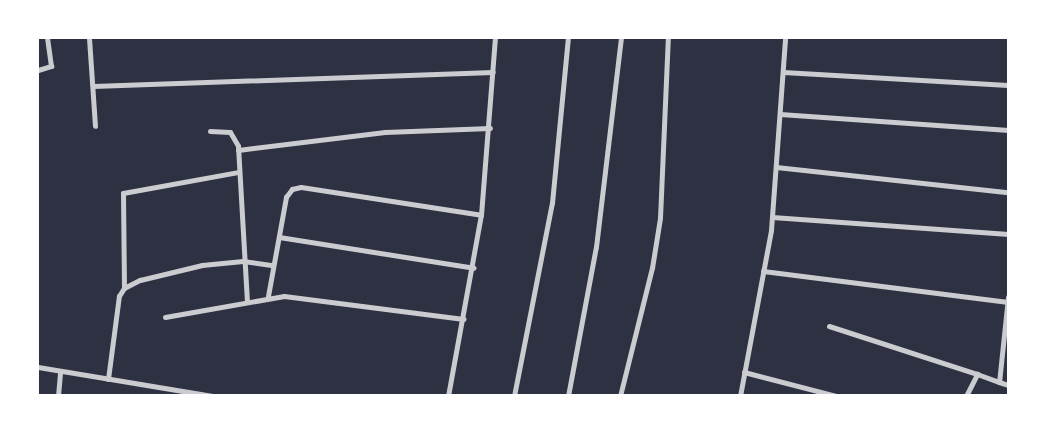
<!DOCTYPE html>
<html>
<head>
<meta charset="utf-8">
<style>
	body { margin:0 }
	#map { position:relative; width:1046px; height:433px; overflow:hidden; background:#2d3142; font-family:"Work Sans",sans-serif }
	div>[style] { position:absolute }
	.minor>* { height:5px; margin:-2.5px; padding:0 2.5px; transform-origin:2.5px; border-radius:2.5px; background:#caccd0 }
	span { translate:-50% -50%; white-space:nowrap; text-align:center; line-height:1.15; -webkit-text-stroke:5px #fff; paint-order:stroke }
	.frame { position:absolute; inset:0; border:39px solid #fff; pointer-events:none }
</style>
</head>
<body>
<div id="map">
	<div class="minor">
		<i style="left:89px;top:38px;width:88px;rotate:86.1deg"></i>
		<i style="left:38px;top:70px;width:14px;rotate:-17deg"></i>
		<i style="left:51px;top:66px;width:28px;rotate:-98deg"></i>
		<i style="left:783px;top:72px;width:225px;rotate:3.3deg"></i>
		<i style="left:93px;top:86px;width:400px;rotate:-2deg"></i>
		<i style="left:780px;top:114px;width:229px;rotate:4deg"></i>
		<i style="left:210px;top:131px;width:20px;rotate:3deg"></i>
		<i style="left:230px;top:132px;width:16px;rotate:60deg"></i>
		<i style="left:238px;top:146px;width:155px;rotate:86.7deg"></i>
		<i style="left:238px;top:150px;width:148px;rotate:-7deg"></i>
		<i style="left:385px;top:132px;width:105px;rotate:-2.2deg"></i>
		<i style="left:776px;top:167px;width:233px;rotate:6.2deg"></i>
		<i style="left:772px;top:217px;width:237px;rotate:4.1deg"></i>
		<i style="left:279px;top:237px;width:197px;rotate:9deg"></i>
		<i style="left:763px;top:271px;width:247px;rotate:7.2deg"></i>
		<i style="left:124px;top:288px;width:95px;rotate:-90.6deg"></i>
		<i style="left:123px;top:193px;width:118px;rotate:-10.3deg"></i>
		<i style="left:268px;top:296px;width:101px;rotate:-79.7deg"></i>
		<i style="left:286px;top:197px;width:10px;rotate:-53deg"></i>
		<i style="left:292px;top:189px;width:9px;rotate:-13deg"></i>
		<i style="left:301px;top:187px;width:182px;rotate:8.8deg"></i>
		<i style="left:1008px;top:297px;width:85px;rotate:96deg"></i>
		<i style="left:999px;top:382px;width:9px;rotate:18deg"></i>
		<i style="left:165px;top:317px;width:121px;rotate:-10deg"></i>
		<i style="left:284px;top:296px;width:181px;rotate:7.3deg"></i>
		<i style="left:829px;top:326px;width:156px;rotate:18deg"></i>
		<i style="left:38px;top:367px;width:177px;rotate:9.4deg"></i>
		<i style="left:744px;top:372px;width:95px;rotate:14.6deg"></i>
		<i style="left:108px;top:379px;width:84px;rotate:-82.5deg"></i>
		<i style="left:119px;top:296px;width:9px;rotate:-58deg"></i>
		<i style="left:124px;top:288px;width:18px;rotate:-27deg"></i>
		<i style="left:140px;top:280px;width:64px;rotate:-13.6deg"></i>
		<i style="left:202px;top:265px;width:41px;rotate:-5.6deg"></i>
		<i style="left:243px;top:261px;width:30px;rotate:8deg"></i>
		<i style="left:58px;top:396px;width:25px;rotate:-85deg"></i>
		<i style="left:448px;top:396px;width:184px;rotate:-79.7deg"></i>
		<i style="left:481px;top:215px;width:178px;rotate:-85.5deg"></i>
		<i style="left:514px;top:396px;width:197px;rotate:-78.9deg"></i>
		<i style="left:552px;top:203px;width:166px;rotate:-84.5deg"></i>
		<i style="left:568px;top:396px;width:152px;rotate:-79.4deg"></i>
		<i style="left:596px;top:247px;width:210px;rotate:-83.2deg"></i>
		<i style="left:620px;top:396px;width:132px;rotate:-76deg"></i>
		<i style="left:652px;top:268px;width:51px;rotate:-80.9deg"></i>
		<i style="left:660px;top:218px;width:180px;rotate:-87.5deg"></i>
		<i style="left:740px;top:396px;width:169px;rotate:-79.4deg"></i>
		<i style="left:771px;top:230px;width:193px;rotate:-85.8deg"></i>
		<i style="left:966px;top:396px;width:25px;rotate:-63deg"></i>
		<i style="left:977px;top:374px;width:23px;rotate:20deg"></i>
	</div>
	<div class="frame"></div>
</div>
</body>
</html>
